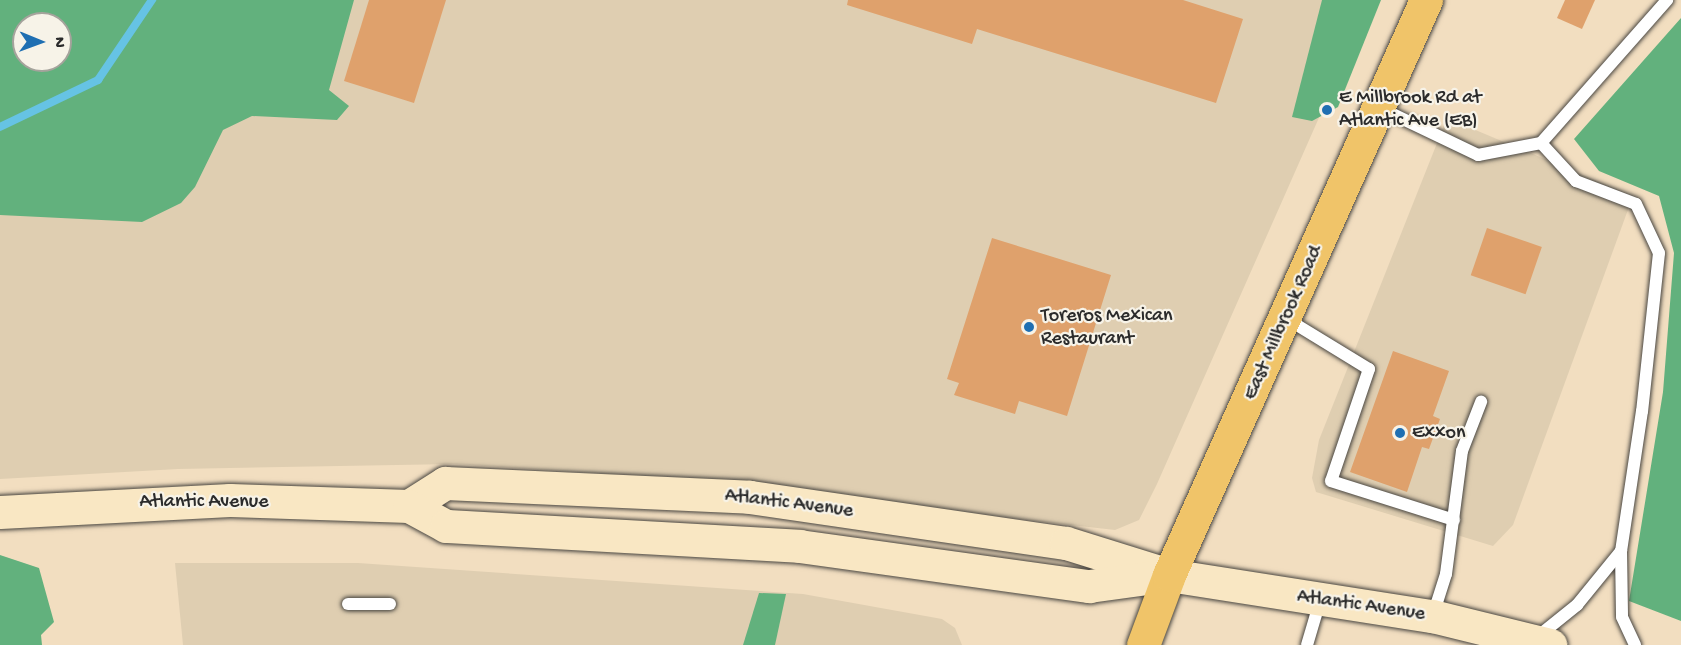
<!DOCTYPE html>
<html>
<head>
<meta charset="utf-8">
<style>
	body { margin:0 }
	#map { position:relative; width:1681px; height:645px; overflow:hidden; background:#f2dec0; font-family:"Gochi Hand",sans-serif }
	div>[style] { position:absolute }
	.built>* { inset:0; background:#dfceb1 }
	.forest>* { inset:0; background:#62b17d }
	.stream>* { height:8px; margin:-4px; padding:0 4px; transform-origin:4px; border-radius:4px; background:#66c3e4 }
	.building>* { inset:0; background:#dfa16c; transform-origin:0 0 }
	.roads { filter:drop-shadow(0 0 2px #494641) drop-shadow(0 0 2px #494641) }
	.lane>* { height:12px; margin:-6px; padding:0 6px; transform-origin:6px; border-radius:6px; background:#fff }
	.secondary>* { height:33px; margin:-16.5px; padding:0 16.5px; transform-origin:16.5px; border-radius:16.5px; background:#f9e7c3 }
	.primary>* { height:33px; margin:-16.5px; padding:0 16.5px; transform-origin:16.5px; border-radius:16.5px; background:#f0c469 }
	.dots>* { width:16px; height:16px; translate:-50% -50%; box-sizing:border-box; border:3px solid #f7f3e8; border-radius:50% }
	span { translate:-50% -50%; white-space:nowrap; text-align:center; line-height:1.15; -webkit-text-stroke:4.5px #f7f3e8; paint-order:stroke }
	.poi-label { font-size:20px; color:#2b2b2b }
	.left { translate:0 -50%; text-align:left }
	.street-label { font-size:20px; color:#2b2b2b }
	.north { position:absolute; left:12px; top:12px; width:60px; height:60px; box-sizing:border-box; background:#f7f3e8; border:2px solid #a5a39c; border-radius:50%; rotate:91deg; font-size:16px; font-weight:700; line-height:24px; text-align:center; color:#2b2b2b }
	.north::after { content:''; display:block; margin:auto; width:21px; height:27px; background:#1f6fb2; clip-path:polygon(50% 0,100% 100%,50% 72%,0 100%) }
</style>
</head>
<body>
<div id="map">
	<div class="built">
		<i style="clip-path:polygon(353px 0,1371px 0,1157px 484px,1139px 520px,1115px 530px,628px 475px,454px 464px,178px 469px,0 479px,0 183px)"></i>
		<i style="clip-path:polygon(1447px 118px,1633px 196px,1513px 525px,1493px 546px,1316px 492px,1312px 478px,1319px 440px)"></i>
		<i style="clip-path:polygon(175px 563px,358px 563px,803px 594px,942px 619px,955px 628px,962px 645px,183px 645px)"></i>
	</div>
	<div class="forest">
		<i style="clip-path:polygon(evenodd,0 0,354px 0,329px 90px,349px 106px,337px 120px,252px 116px,223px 130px,195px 187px,181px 203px,142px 222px,0 215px,0 0,24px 24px,60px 24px,60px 60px,24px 60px,24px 24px)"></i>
		<i style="clip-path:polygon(1322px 0,1381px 0,1338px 107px,1312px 121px,1292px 117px)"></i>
		<i style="clip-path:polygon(1681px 18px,1681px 621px,1629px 601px,1663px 392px,1674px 253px,1659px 196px,1599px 171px,1574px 139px)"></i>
		<i style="clip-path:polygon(0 555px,39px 568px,54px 622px,41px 635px,42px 645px,0 645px)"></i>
		<i style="clip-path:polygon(759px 593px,786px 594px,775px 645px,743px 645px)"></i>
	</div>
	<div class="stream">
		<i style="left:0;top:127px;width:109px;rotate:-25.6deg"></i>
		<i style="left:98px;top:80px;width:97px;rotate:-56deg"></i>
	</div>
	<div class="building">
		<i style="clip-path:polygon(369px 0,446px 0,414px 103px,344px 81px)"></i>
		<i style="clip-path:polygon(848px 0,1183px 0,1243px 19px,1216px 103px,977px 29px,972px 44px,847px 5px)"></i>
		<i style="clip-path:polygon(1565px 0,1595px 0,1582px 29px,1557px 18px)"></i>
		<i style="left:1487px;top:228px;width:58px;height:50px;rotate:19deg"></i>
		<i style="clip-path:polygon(992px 238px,1111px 275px,1067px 416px,1019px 401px,1015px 414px,954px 395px,959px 383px,947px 379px)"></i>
		<i style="clip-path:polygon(1393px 351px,1449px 371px,1433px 416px,1440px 419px,1429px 449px,1422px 447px,1407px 492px,1350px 472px)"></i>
	</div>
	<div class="roads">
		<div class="lane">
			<i style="left:1380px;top:108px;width:109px;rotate:25.6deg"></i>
			<i style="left:1478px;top:155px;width:64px;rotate:-10.8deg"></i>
			<i style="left:1541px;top:143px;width:191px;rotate:-48.6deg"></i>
			<i style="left:1541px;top:143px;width:52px;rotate:47.4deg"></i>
			<i style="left:1576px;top:181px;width:64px;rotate:21deg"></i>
			<i style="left:1636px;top:204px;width:54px;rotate:64.9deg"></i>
			<i style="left:1659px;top:253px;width:159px;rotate:96.1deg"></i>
			<i style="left:1642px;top:411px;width:142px;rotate:98.5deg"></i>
			<i style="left:1621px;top:551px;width:66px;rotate:89.1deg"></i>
			<i style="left:1622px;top:617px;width:31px;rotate:65deg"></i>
			<i style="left:1287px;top:319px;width:96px;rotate:31.4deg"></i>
			<i style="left:1369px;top:369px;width:118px;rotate:108.7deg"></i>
			<i style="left:1331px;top:481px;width:129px;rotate:17.6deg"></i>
			<i style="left:348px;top:604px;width:42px"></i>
			<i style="left:1433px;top:615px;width:43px;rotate:-72.4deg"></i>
			<i style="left:1446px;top:574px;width:124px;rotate:-82.6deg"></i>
			<i style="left:1462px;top:451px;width:53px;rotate:-68.8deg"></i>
			<i style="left:1536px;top:638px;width:53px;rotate:-38.8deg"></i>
			<i style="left:1577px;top:605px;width:70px;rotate:-50.8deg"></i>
			<i style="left:1307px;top:645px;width:46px;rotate:-73.5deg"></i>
		</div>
		<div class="secondary">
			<i style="left:409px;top:506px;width:43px;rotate:-32.6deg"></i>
			<i style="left:445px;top:483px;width:305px;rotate:2.6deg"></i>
			<i style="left:750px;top:497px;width:319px;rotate:8.3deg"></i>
			<i style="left:1066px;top:543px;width:108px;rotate:17.3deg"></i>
			<i style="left:1169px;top:575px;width:266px;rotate:8.9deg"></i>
			<i style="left:1432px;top:616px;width:122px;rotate:13.8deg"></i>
			<i style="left:0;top:512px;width:230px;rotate:-3deg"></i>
			<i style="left:230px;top:500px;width:179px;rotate:1.9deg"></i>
			<i style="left:409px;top:506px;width:42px;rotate:28.4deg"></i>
			<i style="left:446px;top:526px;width:354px;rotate:3.2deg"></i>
			<i style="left:799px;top:546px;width:293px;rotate:7.9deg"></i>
			<i style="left:1089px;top:586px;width:81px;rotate:-7.8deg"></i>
		</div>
		<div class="primary">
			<i style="left:1143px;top:645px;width:75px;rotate:-69.6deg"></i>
			<i style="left:1169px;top:575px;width:630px;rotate:-65.92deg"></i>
		</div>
	</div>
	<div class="dots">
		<i style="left:1327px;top:110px;background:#1f6fb2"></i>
		<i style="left:1029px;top:327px;background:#1f6fb2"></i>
		<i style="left:1400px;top:433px;background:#1f6fb2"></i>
	</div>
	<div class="poi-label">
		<span class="left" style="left:1339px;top:110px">E Millbrook Rd at<br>Atlantic Ave (EB)</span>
		<span class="left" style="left:1041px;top:328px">Toreros Mexican<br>Restaurant</span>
		<span class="left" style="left:1412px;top:433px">Exxon</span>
	</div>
	<div class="street-label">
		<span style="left:1284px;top:323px;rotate:-66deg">East Millbrook Road</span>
		<span style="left:204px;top:502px">Atlantic Avenue</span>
		<span style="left:789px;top:504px;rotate:7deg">Atlantic Avenue</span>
		<span style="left:1361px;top:606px;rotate:8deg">Atlantic Avenue</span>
	</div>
	<div class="north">N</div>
</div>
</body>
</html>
